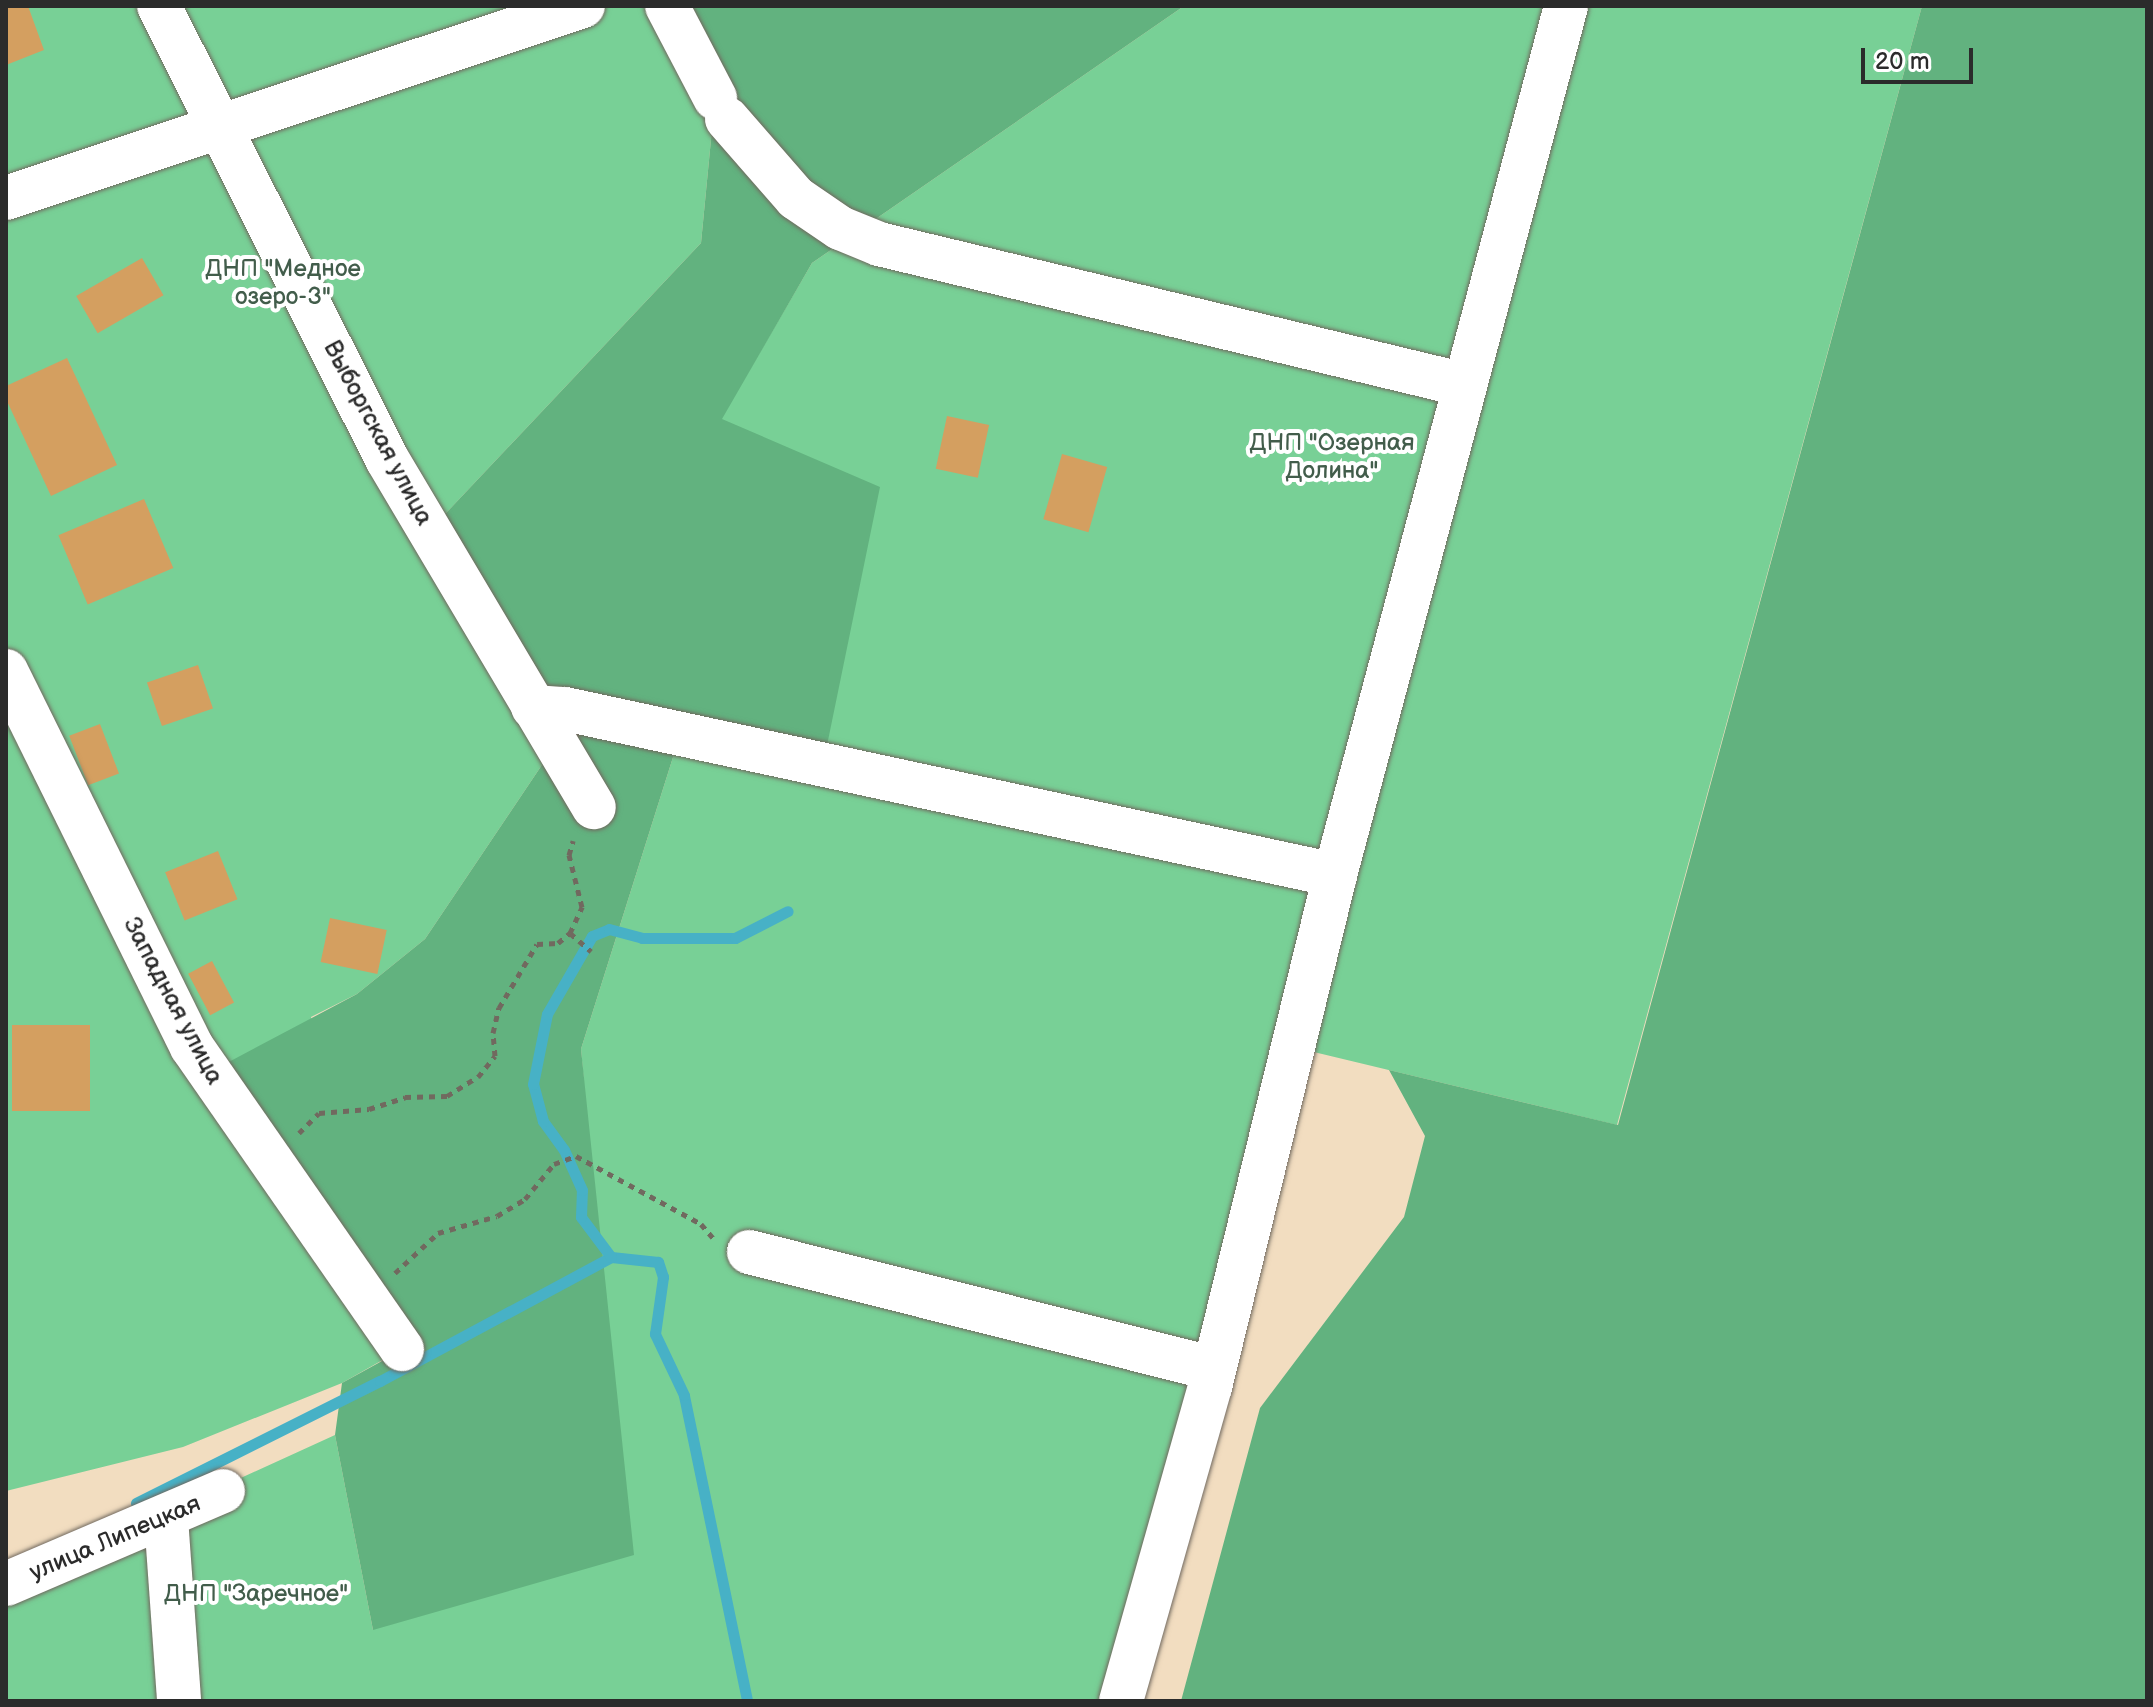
<!DOCTYPE html>
<html>
<head>
<meta charset="utf-8">
<style>
	body { margin:0 }
	#map { position:relative; width:2153px; height:1707px; overflow:hidden; background:#f2ddc0; font-family:"Balsamiq Sans",sans-serif }
	div>[style] { position:absolute }
	.green>* { inset:0; background:#78d096 }
	.forest>* { inset:0; background:#62b27f }
	.stream>* { height:11px; margin:-5.5px; padding:0 5.5px; transform-origin:5.5px; border-radius:5.5px; background:#47b1c6 }
	.building>* { inset:0; background:#d49f60; transform-origin:0 0 }
	.path>* { height:5px; margin-top:-2.5px; transform-origin:0; background:repeating-linear-gradient(90deg,#71695f 0 6px,transparent 0 12px) }
	.roads { filter:drop-shadow(0 0 2px #71695f) drop-shadow(0 0 2px #71695f) }
	.minor>* { height:44px; margin:-22px; padding:0 22px; transform-origin:22px; border-radius:22px; background:#fff }
	span { translate:-50% -50%; white-space:nowrap; text-align:center; line-height:1.15; -webkit-text-stroke:8px #fff; paint-order:stroke }
	.park-label { font-size:24px; color:#425d4b }
	.street-label { font-size:24px; color:#2b2b2b }
	.frame { position:absolute; inset:0; border:8px solid #2b2b2b; pointer-events:none }
	.scale { position:absolute; left:1861px; top:48px; width:112px; height:36px; box-sizing:border-box; border:4px solid #2b2b2b; border-top:0; padding-left:10px; font-size:24px; line-height:28px; white-space:nowrap; color:#2b2b2b; -webkit-text-stroke:6px #fff; paint-order:stroke }
</style>
</head>
<body>
<div id="map">
	<div class="green">
		<i style="clip-path:polygon(6px 6px,667px 6px,715px 98px,701px 243px,432px 528px,554px 747px,425px 939px,357px 994px,311px 1017px,402px 1349px,342px 1383px,183px 1447px,6px 1491px)"></i>
		<i style="clip-path:polygon(1184px 6px,1922px 6px,1617px 1125px,1293px 1047px,1121px 1701px,6px 1701px,6px 1585px,335px 1435px,373px 1630px,584px 1083px,581px 1049px,680px 735px,721px 419px,812px 263px)"></i>
	</div>
	<div class="forest">
		<i style="clip-path:polygon(667px 6px,1184px 6px,812px 263px,722px 419px,880px 487px,823px 765px,680px 735px,581px 1049px,634px 1555px,373px 1630px,335px 1435px,342px 1383px,402px 1350px,208px 1073px,357px 994px,425px 939px,554px 747px,431px 529px,701px 243px,715px 98px)"></i>
		<i style="clip-path:polygon(1922px 6px,2147px 6px,2147px 1701px,1181px 1701px,1260px 1408px,1404px 1217px,1425px 1136px,1389px 1070px,1618px 1125px)"></i>
	</div>
	<div class="stream">
		<i style="left:136px;top:1503px;width:273px;rotate:-26.6deg"></i>
		<i style="left:380px;top:1381px;width:262px;rotate:-28.2deg"></i>
		<i style="left:747px;top:1700px;width:311px;rotate:-101.7deg"></i>
		<i style="left:684px;top:1395px;width:68px;rotate:-115.4deg"></i>
		<i style="left:655px;top:1334px;width:58px;rotate:-82deg"></i>
		<i style="left:663px;top:1277px;width:16px;rotate:-108deg"></i>
		<i style="left:658px;top:1262px;width:47px;rotate:-173.9deg"></i>
		<i style="left:611px;top:1257px;width:50px;rotate:-126.9deg"></i>
		<i style="left:581px;top:1217px;width:27px;rotate:-88deg"></i>
		<i style="left:582px;top:1190px;width:44px;rotate:-114.2deg"></i>
		<i style="left:564px;top:1150px;width:36px;rotate:-126deg"></i>
		<i style="left:543px;top:1121px;width:38px;rotate:-105deg"></i>
		<i style="left:533px;top:1084px;width:71px;rotate:-78.7deg"></i>
		<i style="left:547px;top:1014px;width:90px;rotate:-60deg"></i>
		<i style="left:592px;top:936px;width:18px;rotate:-22deg"></i>
		<i style="left:609px;top:929px;width:34px;rotate:15deg"></i>
		<i style="left:642px;top:938px;width:93px"></i>
		<i style="left:735px;top:938px;width:59px;rotate:-27deg"></i>
	</div>
	<div class="building">
		<i style="clip-path:polygon(6px 6px,28px 6px,44px 50px,6px 65px)"></i>
		<i style="left:142px;top:258px;width:43px;height:76px;rotate:60deg"></i>
		<i style="clip-path:polygon(67px 358px,117px 465px,51px 496px,6px 399px,6px 386px)"></i>
		<i style="left:947px;top:416px;width:43px;height:54px;rotate:12deg"></i>
		<i style="left:1062px;top:454px;width:47px;height:68px;rotate:16deg"></i>
		<i style="left:144px;top:499px;width:75px;height:93px;rotate:67deg"></i>
		<i style="left:198px;top:665px;width:46px;height:54px;rotate:71deg"></i>
		<i style="left:100px;top:724px;width:53px;height:33px;rotate:69deg"></i>
		<i style="left:218px;top:851px;width:52px;height:57px;rotate:68deg"></i>
		<i style="left:330px;top:918px;width:58px;height:45px;rotate:12deg"></i>
		<i style="left:212px;top:961px;width:47px;height:27px;rotate:62deg"></i>
		<i style="left:90px;top:1025px;width:86px;height:78px;rotate:90deg"></i>
	</div>
	<div class="path">
		<i style="left:570px;top:933px;width:28px;rotate:41deg"></i>
		<i style="left:299px;top:1133px;width:28px;rotate:-45deg"></i>
		<i style="left:319px;top:1113px;width:50px;rotate:-4.6deg"></i>
		<i style="left:369px;top:1109px;width:38px;rotate:-18deg"></i>
		<i style="left:405px;top:1097px;width:42px;rotate:-1.4deg"></i>
		<i style="left:447px;top:1096px;width:36px;rotate:-32deg"></i>
		<i style="left:478px;top:1077px;width:27px;rotate:-51deg"></i>
		<i style="left:495px;top:1056px;width:23px;rotate:-95deg"></i>
		<i style="left:493px;top:1033px;width:26px;rotate:-77deg"></i>
		<i style="left:499px;top:1008px;width:74px;rotate:-59.3deg"></i>
		<i style="left:537px;top:944px;width:21px;rotate:-3deg"></i>
		<i style="left:558px;top:943px;width:16px;rotate:-40deg"></i>
		<i style="left:570px;top:933px;width:29px;rotate:-65deg"></i>
		<i style="left:582px;top:907px;width:54px;rotate:-104deg"></i>
		<i style="left:569px;top:855px;width:15px;rotate:-74deg"></i>
		<i style="left:395px;top:1273px;width:59px;rotate:-42.9deg"></i>
		<i style="left:438px;top:1233px;width:61px;rotate:-16.1deg"></i>
		<i style="left:497px;top:1216px;width:33px;rotate:-31deg"></i>
		<i style="left:525px;top:1199px;width:45px;rotate:-50.4deg"></i>
		<i style="left:554px;top:1164px;width:23px;rotate:-20deg"></i>
		<i style="left:576px;top:1156px;width:142px;rotate:28.5deg"></i>
		<i style="left:701px;top:1224px;width:18px;rotate:49deg"></i>
	</div>
	<div class="roads">
		<div class="minor">
			<i style="left:159px;top:6px;width:507px;rotate:63.28deg"></i>
			<i style="left:387px;top:459px;width:405px;rotate:59.3deg"></i>
			<i style="left:667px;top:6px;width:104px;rotate:62.4deg"></i>
			<i style="left:727px;top:119px;width:105px;rotate:48.9deg"></i>
			<i style="left:796px;top:198px;width:53px;rotate:34.3deg"></i>
			<i style="left:840px;top:228px;width:42px;rotate:22.3deg"></i>
			<i style="left:879px;top:244px;width:603px;rotate:13.53deg"></i>
			<i style="left:6px;top:198px;width:608px;rotate:-18.41deg"></i>
			<i style="left:6px;top:671px;width:419px;rotate:63.7deg"></i>
			<i style="left:192px;top:1047px;width:368px;rotate:55.2deg"></i>
			<i style="left:533px;top:707px;width:32px;rotate:4deg"></i>
			<i style="left:565px;top:709px;width:788px;rotate:12.17deg"></i>
			<i style="left:749px;top:1252px;width:479px;rotate:14.1deg"></i>
			<i style="left:166px;top:1518px;width:183px;rotate:85.9deg"></i>
			<i style="left:6px;top:1584px;width:236px;rotate:-23.2deg"></i>
			<i style="left:1121px;top:1701px;width:326px;rotate:-74.2deg"></i>
			<i style="left:1210px;top:1387px;width:527px;rotate:-76.28deg"></i>
			<i style="left:1335px;top:875px;width:899px;rotate:-75.11deg"></i>
		</div>
	</div>
	<div class="park-label">
		<span style="left:283px;top:283px">ДНП "Медное<br>озеро-3"</span>
		<span style="left:1332px;top:457px">ДНП "Озерная<br>Долина"</span>
		<span style="left:256px;top:1594px">ДНП "Заречное"</span>
	</div>
	<div class="street-label">
		<span style="left:378px;top:433px;rotate:62deg">Выборгская улица</span>
		<span style="left:173px;top:1001px;rotate:62deg">Западная улица</span>
		<span style="left:115px;top:1538px;rotate:-23deg">улица Липецкая</span>
	</div>
	<div class="frame"></div>
	<div class="scale">20 m</div>
</div>
</body>
</html>
